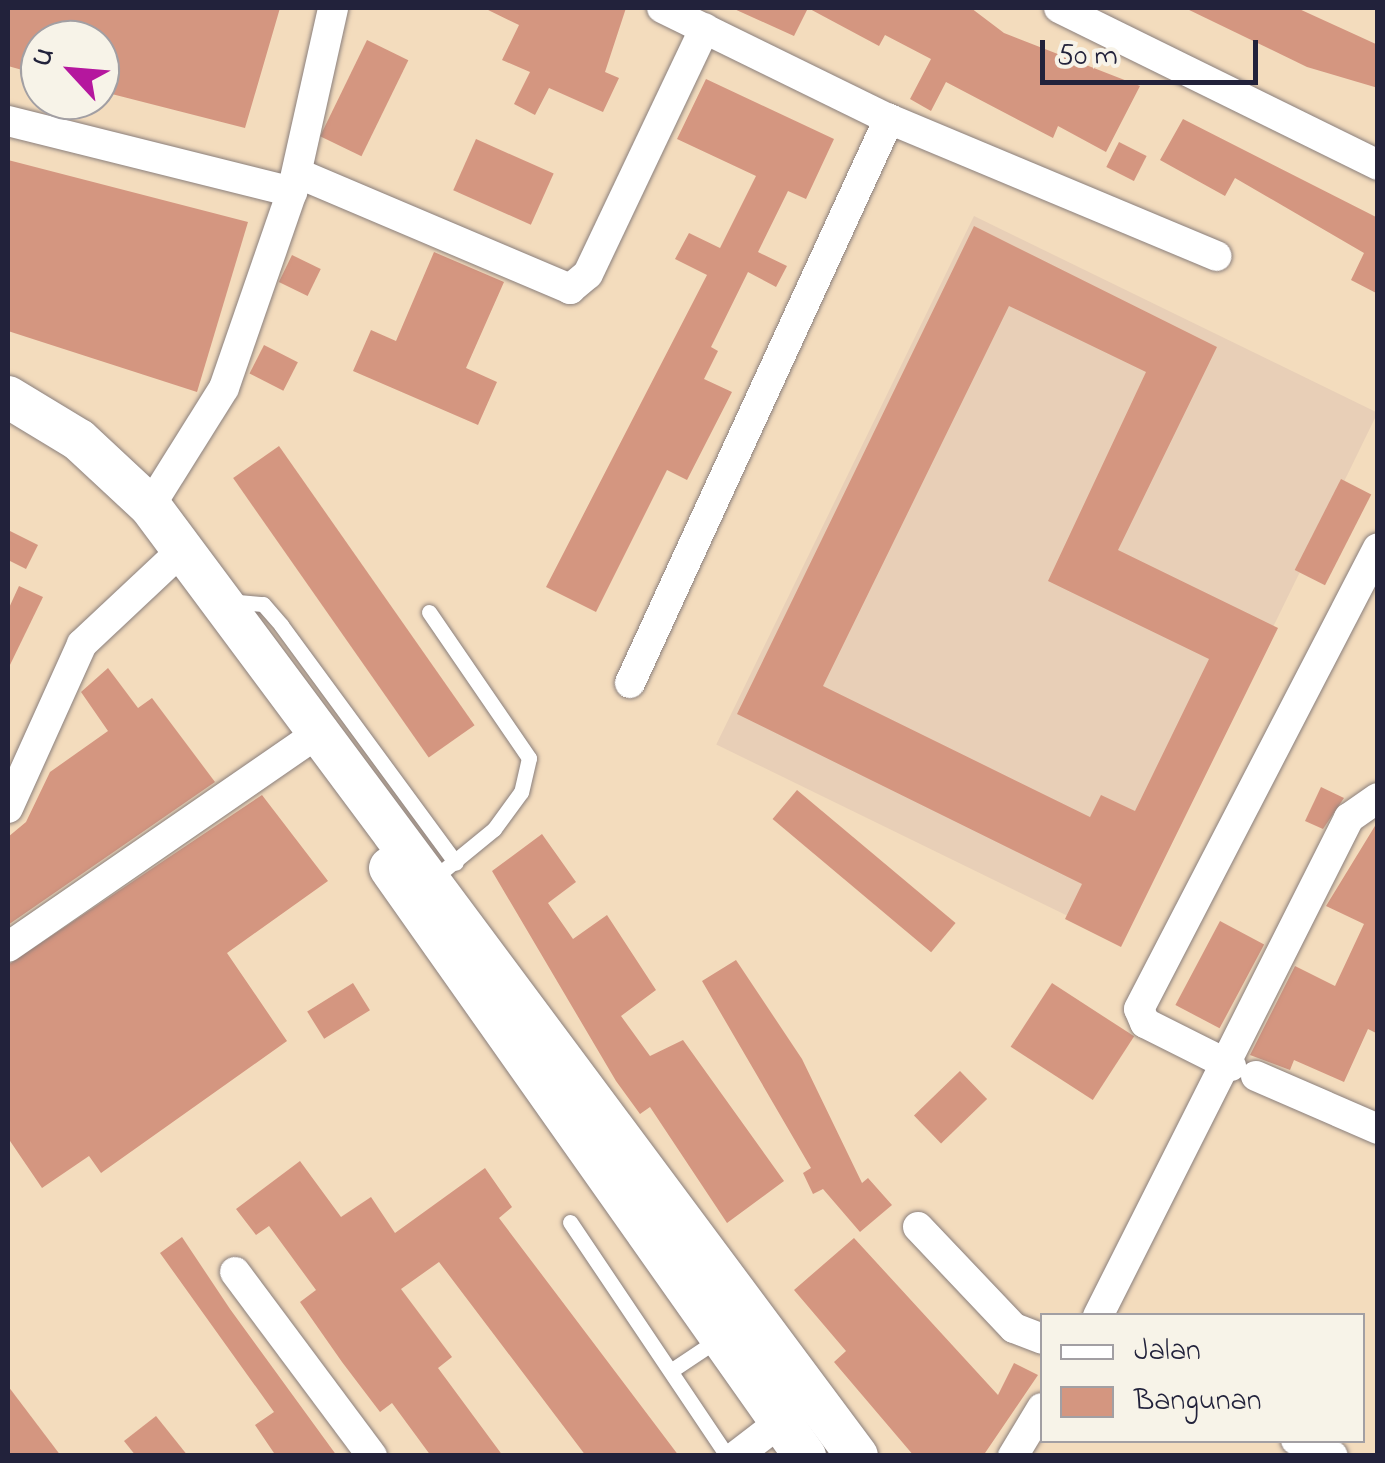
<!DOCTYPE html>
<html>
<head>
<meta charset="utf-8">
<style>
	body { margin:0 }
	#map { position:relative; width:1385px; height:1463px; overflow:hidden; background:#f3dcbd; font-family:"Indie Flower",sans-serif }
	div>[style] { position:absolute }
	.built>* { inset:0; background:#e8cfb7; transform-origin:0 0 }
	.building>* { inset:0; background:#d49680; transform-origin:0 0 }
	.roads { filter:drop-shadow(0 0 2px #8a7f7c) drop-shadow(0 0 2px #8a7f7c) }
	.service>* { height:15px; margin:-7.5px; padding:0 7.5px; transform-origin:7.5px; border-radius:7.5px; background:#fff }
	.minor>* { height:30px; margin:-15px; padding:0 15px; transform-origin:15px; border-radius:15px; background:#fff }
	.secondary>* { height:42px; margin:-21px; padding:0 21px; transform-origin:21px; border-radius:21px; background:#fff }
	span { translate:-50% -50%; white-space:nowrap; text-align:center; line-height:1.15; -webkit-text-stroke:9px #f7f3e8; paint-order:stroke }
	.frame { position:absolute; inset:0; border:10px solid #22223b; pointer-events:none }
	.legend { position:absolute; left:1040px; top:1313px; width:325px; height:130px; box-sizing:border-box; background:#f7f3e8; border:2px solid #a29fa3; margin:0; padding:12px 18px; list-style:none; font-size:30px; color:#22223b }
	.legend li { display:flex; align-items:center; gap:20px; height:50px }
	.legend b { width:50px; border:2px solid #a29fa3 }
	.north { position:absolute; left:20px; top:20px; width:100px; height:100px; box-sizing:border-box; background:#f7f3e8; border:2px solid #a29fa3; border-radius:50%; rotate:296deg; font-size:28px; font-weight:700; line-height:40px; text-align:center; color:#22223b }
	.north::after { content:''; display:block; margin:auto; width:35px; height:45px; background:#b5179e; clip-path:polygon(50% 0,100% 100%,50% 72%,0 100%) }
	.scale { position:absolute; left:1040px; top:40px; width:218px; height:45px; box-sizing:border-box; border:5px solid #22223b; border-top:0; padding-left:12px; font-size:30px; line-height:35px; white-space:nowrap; color:#22223b; -webkit-text-stroke:8px #f7f3e8; paint-order:stroke }
</style>
</head>
<body>
<div id="map">
	<div class="built">
		<i style="left:974px;top:216px;width:449px;height:588px;rotate:26deg"></i>
	</div>
	<div class="building">
		<i style="clip-path:polygon(8px 8px,280px 8px,245px 128px,100px 91px,100px 40px,40px 40px,40px 75px,8px 66px)"></i>
		<i style="clip-path:polygon(484px 8px,626px 8px,605px 72px,619px 78px,603px 112px,549px 88px,535px 115px,514px 104px,530px 72px,502px 60px,519px 25px)"></i>
		<i style="clip-path:polygon(732px 8px,971px 8px,1004px 33px,1140px 86px,1106px 152px,1058px 126px,1053px 138px,946px 82px,931px 111px,910px 99px,931px 59px,885px 35px,879px 46px,808px 8px,794px 36px)"></i>
		<i style="clip-path:polygon(1185px 8px,1297px 8px,1378px 45px,1378px 88px,1307px 67px)"></i>
		<i style="left:367px;top:40px;width:46px;height:107px;rotate:26deg"></i>
		<i style="clip-path:polygon(706px 79px,834px 139px,806px 199px,788px 191px,758px 252px,787px 266px,776px 287px,748px 272px,711px 347px,718px 351px,704px 379px,732px 392px,687px 480px,667px 470px,596px 612px,546px 587px,707px 275px,675px 259px,689px 233px,720px 248px,756px 176px,677px 139px)"></i>
		<i style="clip-path:polygon(1183px 119px,1378px 218px,1378px 294px,1351px 280px,1364px 253px,1235px 178px,1225px 196px,1160px 160px)"></i>
		<i style="left:476px;top:139px;width:85px;height:56px;rotate:24deg"></i>
		<i style="left:1119px;top:142px;width:31px;height:28px;rotate:27deg"></i>
		<i style="clip-path:polygon(8px 160px,248px 222px,197px 392px,8px 331px)"></i>
		<i style="clip-path:polygon(evenodd,974px 226px,1217px 347px,1118px 550px,1278px 628px,1121px 947px,1065px 919px,1082px 884px,737px 714px,974px 226px,1009px 306px,1146px 372px,1048px 581px,1209px 659px,1135px 811px,1101px 795px,1090px 817px,823px 686px,1009px 306px)"></i>
		<i style="clip-path:polygon(434px 252px,504px 282px,466px 368px,497px 382px,478px 425px,353px 371px,371px 330px,396px 341px)"></i>
		<i style="left:292px;top:255px;width:32px;height:30px;rotate:26deg"></i>
		<i style="left:264px;top:345px;width:38px;height:32px;rotate:27deg"></i>
		<i style="left:279px;top:446px;width:341px;height:56px;rotate:55deg"></i>
		<i style="left:1341px;top:479px;width:34px;height:102px;rotate:27deg"></i>
		<i style="clip-path:polygon(8px 530px,38px 545px,26px 569px,8px 560px)"></i>
		<i style="clip-path:polygon(19px 586px,43px 597px,8px 669px,8px 610px)"></i>
		<i style="clip-path:polygon(108px 668px,138px 708px,152px 698px,215px 782px,8px 925px,8px 837px,26px 822px,50px 772px,108px 731px,81px 692px)"></i>
		<i style="clip-path:polygon(1321px 787px,1344px 798px,1323px 829px,1305px 821px)"></i>
		<i style="left:797px;top:790px;width:207px;height:38px;rotate:40deg"></i>
		<i style="clip-path:polygon(262px 795px,328px 881px,227px 953px,287px 1041px,101px 1173px,89px 1156px,42px 1188px,8px 1138px,8px 965px)"></i>
		<i style="clip-path:polygon(1378px 821px,1378px 1034px,1368px 1029px,1344px 1082px,1294px 1060px,1290px 1070px,1250px 1055px,1295px 966px,1335px 986px,1364px 924px,1326px 906px)"></i>
		<i style="clip-path:polygon(542px 834px,576px 882px,548px 903px,573px 939px,607px 915px,656px 990px,621px 1016px,650px 1056px,683px 1040px,784px 1181px,727px 1223px,650px 1107px,640px 1114px,616px 1081px,492px 871px)"></i>
		<i style="left:1220px;top:921px;width:50px;height:95px;rotate:28deg"></i>
		<i style="clip-path:polygon(736px 960px,802px 1059px,862px 1183px,868px 1178px,892px 1205px,860px 1232px,823px 1189px,813px 1194px,803px 1173px,811px 1168px,702px 981px)"></i>
		<i style="left:353px;top:983px;width:32px;height:54px;rotate:58deg"></i>
		<i style="left:1052px;top:983px;width:98px;height:76px;rotate:33deg"></i>
		<i style="left:960px;top:1071px;width:39px;height:64px;rotate:46deg"></i>
		<i style="clip-path:polygon(300px 1161px,341px 1217px,371px 1197px,395px 1233px,485px 1168px,512px 1207px,499px 1218px,679px 1456px,586px 1456px,439px 1262px,401px 1289px,452px 1357px,438px 1368px,503px 1456px,431px 1456px,392px 1403px,380px 1412px,342px 1362px,300px 1302px,316px 1290px,269px 1226px,256px 1235px,236px 1209px)"></i>
		<i style="clip-path:polygon(182px 1237px,230px 1309px,337px 1456px,276px 1456px,255px 1425px,274px 1412px,160px 1253px)"></i>
		<i style="clip-path:polygon(854px 1238px,998px 1395px,1014px 1363px,1038px 1375px,983px 1456px,914px 1456px,834px 1362px,846px 1351px,794px 1290px)"></i>
		<i style="clip-path:polygon(8px 1386px,61px 1456px,8px 1456px)"></i>
		<i style="clip-path:polygon(156px 1416px,188px 1456px,136px 1456px,124px 1441px)"></i>
	</div>
	<div class="roads">
		<div class="service">
			<i style="left:227px;top:601px;width:36px;rotate:5deg"></i>
			<i style="left:263px;top:604px;width:28px;rotate:49deg"></i>
			<i style="left:281px;top:625px;width:295px;rotate:53.7deg"></i>
			<i style="left:429px;top:612px;width:177px;rotate:55.6deg"></i>
			<i style="left:529px;top:758px;width:35px;rotate:103deg"></i>
			<i style="left:521px;top:792px;width:46px;rotate:126.1deg"></i>
			<i style="left:494px;top:829px;width:79px;rotate:140.7deg"></i>
			<i style="left:570px;top:1222px;width:282px;rotate:56.1deg"></i>
			<i style="left:672px;top:1370px;width:54px;rotate:-33.7deg"></i>
		</div>
		<div class="minor">
			<i style="left:662px;top:8px;width:253px;rotate:26.1deg"></i>
			<i style="left:889px;top:119px;width:355px;rotate:22.7deg"></i>
			<i style="left:1059px;top:8px;width:356px;rotate:26.2deg"></i>
			<i style="left:8px;top:121px;width:293px;rotate:14deg"></i>
			<i style="left:297px;top:173px;width:297px;rotate:23deg"></i>
			<i style="left:570px;top:289px;width:23px;rotate:-40deg"></i>
			<i style="left:588px;top:274px;width:272px;rotate:-64.6deg"></i>
			<i style="left:150px;top:506px;width:139px;rotate:-57.9deg"></i>
			<i style="left:224px;top:388px;width:207px;rotate:-70.9deg"></i>
			<i style="left:292px;top:192px;width:189px;rotate:-77.4deg"></i>
			<i style="left:630px;top:683px;width:621px;rotate:-65.33deg"></i>
			<i style="left:8px;top:808px;width:180px;rotate:-65.7deg"></i>
			<i style="left:82px;top:644px;width:139px;rotate:-43.2deg"></i>
			<i style="left:8px;top:947px;width:383px;rotate:-34.6deg"></i>
			<i style="left:1231px;top:1066px;width:96px;rotate:-153.4deg"></i>
			<i style="left:1145px;top:1023px;width:15px;rotate:-113deg"></i>
			<i style="left:1139px;top:1009px;width:519px;rotate:-62.6deg"></i>
			<i style="left:1256px;top:1076px;width:133px;rotate:23.5deg"></i>
			<i style="left:918px;top:1227px;width:139px;rotate:46.5deg"></i>
			<i style="left:1014px;top:1328px;width:30px;rotate:21deg"></i>
			<i style="left:235px;top:1272px;width:229px;rotate:53.3deg"></i>
			<i style="left:1098px;top:1316px;width:558px;rotate:-63.25deg"></i>
			<i style="left:1349px;top:818px;width:35px;rotate:-35deg"></i>
			<i style="left:1296px;top:1440px;width:40px;rotate:23.4deg"></i>
			<i style="left:736px;top:1456px;width:54px;rotate:-37.5deg"></i>
			<i style="left:1013px;top:1456px;width:56px;rotate:-58.9deg"></i>
		</div>
		<div class="secondary">
			<i style="left:8px;top:397px;width:83px;rotate:31.2deg"></i>
			<i style="left:79px;top:440px;width:97px;rotate:42.9deg"></i>
			<i style="left:150px;top:506px;width:1184px;rotate:53.34deg"></i>
			<i style="left:390px;top:868px;width:720px;rotate:54.79deg"></i>
		</div>
	</div>
	<div class="frame"></div>
	<ul class="legend">
	<li><b style="height:12px;background:#fff"></b>Jalan</li>
	<li><b style="height:28px;background:#d49680"></b>Bangunan</li>
	</ul>
	<div class="north">U</div>
	<div class="scale">50 m</div>
</div>
</body>
</html>
